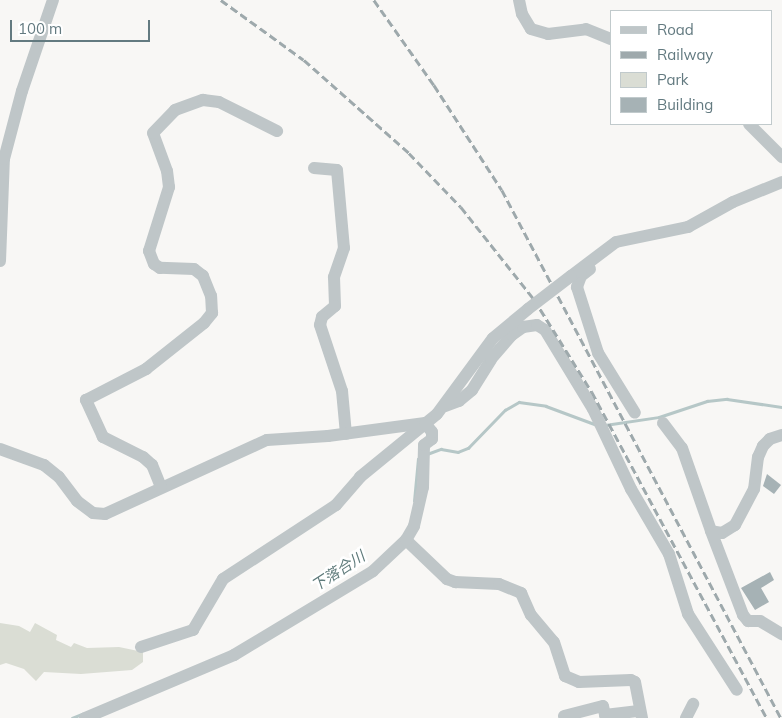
<!DOCTYPE html>
<html>
<head>
<meta charset="utf-8">
<style>
	body { margin:0 }
	#map { position:relative; width:782px; height:718px; overflow:hidden; background:#f8f7f5; font-family:Mulish,"Noto Sans JP",sans-serif }
	div>[style] { position:absolute }
	.green>* { inset:0; background:#daddd4 }
	.stream>* { height:2.5px; margin:-1.25px; padding:0 1.25px; transform-origin:1.25px; border-radius:1.25px; background:#b6c7c7 }
	.building>* { inset:0; background:#a6b2b5 }
	.minor>* { height:12px; margin:-6px; padding:0 6px; transform-origin:6px; border-radius:6px; background:#bfc6c8 }
	.rail>* { height:2.5px; margin-top:-1.25px; transform-origin:0; background:repeating-linear-gradient(90deg,#9ea9ac 0 8px,transparent 0 12px) }
	.minor-bridge>* { height:12px; margin:-6px; padding:0 6px; transform-origin:6px; border-radius:6px; background:#bfc6c8 }
	span { translate:-50% -50%; white-space:nowrap; text-align:center; line-height:1.15; -webkit-text-stroke:5px #fff; paint-order:stroke }
	.water-label { font-size:15px; color:#5e7a7a; font-style:italic }
	.legend { position:absolute; left:610px; top:10px; width:162px; height:115px; box-sizing:border-box; background:#fff; border:1px solid #c1cacc; margin:0; padding:6px 9px; list-style:none; font-size:15px; color:#637a80 }
	.legend li { display:flex; align-items:center; gap:10px; height:25px }
	.legend b { width:25px; border:1px solid #c1cacc }
	.scale { position:absolute; left:10px; top:20px; width:140px; height:22px; box-sizing:border-box; border:2px solid #637a80; border-top:0; padding-left:6px; font-size:15px; line-height:18px; white-space:nowrap; color:#637a80; -webkit-text-stroke:4px #fff; paint-order:stroke }
</style>
</head>
<body>
<div id="map">
	<div class="green">
		<i style="clip-path:polygon(0 623px,19px 626px,30px 632px,35px 623px,57px 635px,56px 640px,71px 647px,74px 643px,87px 648px,119px 647px,143px 652px,143px 662px,132px 670px,81px 674px,44px 672px,36px 681px,24px 669px,6px 663px,0 665px)"></i>
	</div>
	<div class="stream">
		<i style="left:605px;top:425px;width:55px;rotate:-8.4deg"></i>
		<i style="left:659px;top:417px;width:51px;rotate:-18.4deg"></i>
		<i style="left:707px;top:401px;width:20px;rotate:-6deg"></i>
		<i style="left:727px;top:399px;width:56px;rotate:8.3deg"></i>
		<i style="left:427px;top:454px;width:15px;rotate:-20deg"></i>
		<i style="left:441px;top:449px;width:17px;rotate:10deg"></i>
		<i style="left:458px;top:452px;width:11px;rotate:-22deg"></i>
		<i style="left:468px;top:448px;width:53px;rotate:-45.8deg"></i>
		<i style="left:505px;top:410px;width:16px;rotate:-30deg"></i>
		<i style="left:519px;top:402px;width:27px;rotate:8deg"></i>
		<i style="left:546px;top:406px;width:54px;rotate:20.4deg"></i>
		<i style="left:414px;top:501px;width:42px;rotate:-84.6deg"></i>
		<i style="left:72px;top:718px;width:11px;rotate:-22deg"></i>
	</div>
	<div class="building">
		<i style="clip-path:polygon(767px 474px,781px 485px,774px 494px,763px 486px)"></i>
		<i style="clip-path:polygon(770px 572px,774px 580px,761px 588px,769px 602px,755px 610px,741px 588px)"></i>
	</div>
	<div class="minor">
		<i style="left:519px;top:0;width:14px;rotate:78deg"></i>
		<i style="left:522px;top:14px;width:17px;rotate:59deg"></i>
		<i style="left:531px;top:29px;width:18px;rotate:16deg"></i>
		<i style="left:548px;top:34px;width:38px;rotate:-7deg"></i>
		<i style="left:586px;top:29px;width:27px;rotate:22deg"></i>
		<i style="left:749px;top:124px;width:47px;rotate:45deg"></i>
		<i style="left:314px;top:168px;width:23px;rotate:5deg"></i>
		<i style="left:337px;top:170px;width:78px;rotate:84.9deg"></i>
		<i style="left:344px;top:248px;width:31px;rotate:109deg"></i>
		<i style="left:334px;top:277px;width:29px;rotate:88deg"></i>
		<i style="left:335px;top:306px;width:17px;rotate:140deg"></i>
		<i style="left:322px;top:317px;width:8px;rotate:104deg"></i>
		<i style="left:320px;top:325px;width:70px;rotate:71.6deg"></i>
		<i style="left:342px;top:391px;width:43px;rotate:84.7deg"></i>
		<i style="left:0;top:261px;width:102px;rotate:-87.8deg"></i>
		<i style="left:4px;top:159px;width:70px;rotate:-75.2deg"></i>
		<i style="left:22px;top:91px;width:96px;rotate:-71.2deg"></i>
		<i style="left:590px;top:269px;width:11px;rotate:142deg"></i>
		<i style="left:581px;top:276px;width:12px;rotate:110deg"></i>
		<i style="left:577px;top:287px;width:69px;rotate:72.3deg"></i>
		<i style="left:598px;top:353px;width:70px;rotate:58.3deg"></i>
		<i style="left:571px;top:276px;width:56px;rotate:-37.1deg"></i>
		<i style="left:616px;top:242px;width:74px;rotate:-11.8deg"></i>
		<i style="left:688px;top:227px;width:51px;rotate:-29.1deg"></i>
		<i style="left:733px;top:202px;width:53px;rotate:-22.2deg"></i>
		<i style="left:445px;top:406px;width:15px;rotate:-20deg"></i>
		<i style="left:459px;top:401px;width:17px;rotate:-40deg"></i>
		<i style="left:472px;top:390px;width:36px;rotate:-58deg"></i>
		<i style="left:491px;top:359px;width:32px;rotate:-49deg"></i>
		<i style="left:512px;top:335px;width:14px;rotate:-36deg"></i>
		<i style="left:523px;top:327px;width:14px;rotate:-8deg"></i>
		<i style="left:537px;top:325px;width:9px;rotate:32deg"></i>
		<i style="left:545px;top:330px;width:92px;rotate:58.7deg"></i>
		<i style="left:593px;top:409px;width:89px;rotate:64.6deg"></i>
		<i style="left:631px;top:489px;width:75px;rotate:59.7deg"></i>
		<i style="left:669px;top:554px;width:63px;rotate:72.4deg"></i>
		<i style="left:688px;top:614px;width:90px;rotate:57.2deg"></i>
		<i style="left:663px;top:423px;width:31px;rotate:53deg"></i>
		<i style="left:682px;top:448px;width:88px;rotate:70.7deg"></i>
		<i style="left:782px;top:435px;width:13px;rotate:162deg"></i>
		<i style="left:770px;top:439px;width:10px;rotate:135deg"></i>
		<i style="left:763px;top:446px;width:12px;rotate:114deg"></i>
		<i style="left:758px;top:457px;width:32px;rotate:97deg"></i>
		<i style="left:754px;top:489px;width:41px;rotate:117.8deg"></i>
		<i style="left:735px;top:525px;width:15px;rotate:148deg"></i>
		<i style="left:722px;top:533px;width:11px;rotate:-170deg"></i>
		<i style="left:711px;top:531px;width:90px;rotate:69.1deg"></i>
		<i style="left:743px;top:615px;width:8px;rotate:50deg"></i>
		<i style="left:748px;top:621px;width:12px"></i>
		<i style="left:760px;top:621px;width:26px;rotate:31deg"></i>
		<i style="left:0;top:449px;width:47px;rotate:20deg"></i>
		<i style="left:44px;top:465px;width:19px;rotate:39deg"></i>
		<i style="left:59px;top:477px;width:30px;rotate:53deg"></i>
		<i style="left:77px;top:501px;width:20px;rotate:37deg"></i>
		<i style="left:93px;top:513px;width:12px;rotate:5deg"></i>
		<i style="left:105px;top:514px;width:178px;rotate:-24.6deg"></i>
		<i style="left:267px;top:440px;width:61px;rotate:-3.8deg"></i>
		<i style="left:328px;top:436px;width:98px;rotate:-7.6deg"></i>
		<i style="left:161px;top:487px;width:24px;rotate:-112deg"></i>
		<i style="left:152px;top:465px;width:12px;rotate:-138deg"></i>
		<i style="left:143px;top:457px;width:45px;rotate:-153.4deg"></i>
		<i style="left:103px;top:437px;width:41px;rotate:-114.7deg"></i>
		<i style="left:86px;top:400px;width:68px;rotate:-27.3deg"></i>
		<i style="left:146px;top:369px;width:74px;rotate:-38.4deg"></i>
		<i style="left:204px;top:323px;width:13px;rotate:-51deg"></i>
		<i style="left:212px;top:313px;width:17px;rotate:-93deg"></i>
		<i style="left:211px;top:296px;width:22px;rotate:-112deg"></i>
		<i style="left:203px;top:276px;width:11px;rotate:-142deg"></i>
		<i style="left:194px;top:269px;width:34px;rotate:-178deg"></i>
		<i style="left:160px;top:268px;width:7px;rotate:-146deg"></i>
		<i style="left:154px;top:264px;width:14px;rotate:-111deg"></i>
		<i style="left:149px;top:251px;width:67px;rotate:-72.6deg"></i>
		<i style="left:169px;top:187px;width:16px;rotate:-97deg"></i>
		<i style="left:167px;top:171px;width:40px;rotate:-110.2deg"></i>
		<i style="left:153px;top:133px;width:32px;rotate:-46deg"></i>
		<i style="left:175px;top:110px;width:30px;rotate:-20deg"></i>
		<i style="left:203px;top:100px;width:16px;rotate:7deg"></i>
		<i style="left:219px;top:102px;width:65px;rotate:26.6deg"></i>
		<i style="left:406px;top:540px;width:57px;rotate:43.6deg"></i>
		<i style="left:447px;top:579px;width:9px;rotate:21deg"></i>
		<i style="left:455px;top:582px;width:44px;rotate:2.6deg"></i>
		<i style="left:499px;top:584px;width:24px;rotate:22deg"></i>
		<i style="left:521px;top:593px;width:24px;rotate:66deg"></i>
		<i style="left:531px;top:615px;width:35px;rotate:50deg"></i>
		<i style="left:554px;top:642px;width:36px;rotate:72deg"></i>
		<i style="left:565px;top:676px;width:15px;rotate:23deg"></i>
		<i style="left:579px;top:682px;width:52px;rotate:-2.2deg"></i>
		<i style="left:631px;top:680px;width:4px;rotate:27deg"></i>
		<i style="left:635px;top:682px;width:37px;rotate:79deg"></i>
		<i style="left:141px;top:647px;width:55px;rotate:-18.1deg"></i>
		<i style="left:193px;top:630px;width:59px;rotate:-59.5deg"></i>
		<i style="left:223px;top:579px;width:135px;rotate:-33.2deg"></i>
		<i style="left:336px;top:505px;width:37px;rotate:-49deg"></i>
		<i style="left:360px;top:477px;width:99px;rotate:-39.3deg"></i>
		<i style="left:437px;top:414px;width:94px;rotate:-53.6deg"></i>
		<i style="left:493px;top:338px;width:45px;rotate:-39.6deg"></i>
		<i style="left:564px;top:716px;width:40px;rotate:-14.4deg"></i>
		<i style="left:603px;top:706px;width:9px;rotate:77deg"></i>
		<i style="left:605px;top:715px;width:34px;rotate:-7deg"></i>
		<i style="left:85px;top:718px;width:162px;rotate:-22.9deg"></i>
		<i style="left:234px;top:655px;width:162px;rotate:-31.1deg"></i>
		<i style="left:373px;top:571px;width:45px;rotate:-43.2deg"></i>
		<i style="left:406px;top:540px;width:16px;rotate:-60deg"></i>
		<i style="left:414px;top:526px;width:40px;rotate:-77deg"></i>
		<i style="left:423px;top:487px;width:42px;rotate:-88.6deg"></i>
		<i style="left:424px;top:445px;width:10px;rotate:-37deg"></i>
		<i style="left:432px;top:439px;width:7px;rotate:-90deg"></i>
		<i style="left:432px;top:432px;width:11px;rotate:-128deg"></i>
		<i style="left:686px;top:718px;width:16px;rotate:-63deg"></i>
	</div>
	<div class="rail">
		<i style="left:221px;top:0;width:102px;rotate:35.9deg"></i>
		<i style="left:304px;top:60px;width:140px;rotate:41.5deg"></i>
		<i style="left:409px;top:153px;width:75px;rotate:46.1deg"></i>
		<i style="left:461px;top:207px;width:117px;rotate:51.6deg"></i>
		<i style="left:534px;top:299px;width:110px;rotate:58.1deg"></i>
		<i style="left:592px;top:392px;width:370px;rotate:61.8deg"></i>
		<i style="left:374px;top:0;width:104px;rotate:54.8deg"></i>
		<i style="left:434px;top:85px;width:125px;rotate:57.1deg"></i>
		<i style="left:502px;top:190px;width:597px;rotate:62.15deg"></i>
	</div>
	<div class="minor-bridge">
		<i style="left:528px;top:309px;width:54px;rotate:-37.5deg"></i>
	</div>
	<div class="water-label">
		<span style="left:338px;top:571px;rotate:-33deg">下落合川</span>
	</div>
	<ul class="legend">
	<li><b style="height:6px;background:#bfc6c8"></b>Road</li>
	<li><b style="height:6px;background:#9ea9ac"></b>Railway</li>
	<li><b style="height:14px;background:#daddd4"></b>Park</li>
	<li><b style="height:14px;background:#a6b2b5"></b>Building</li>
	</ul>
	<div class="scale">100 m</div>
</div>
</body>
</html>
